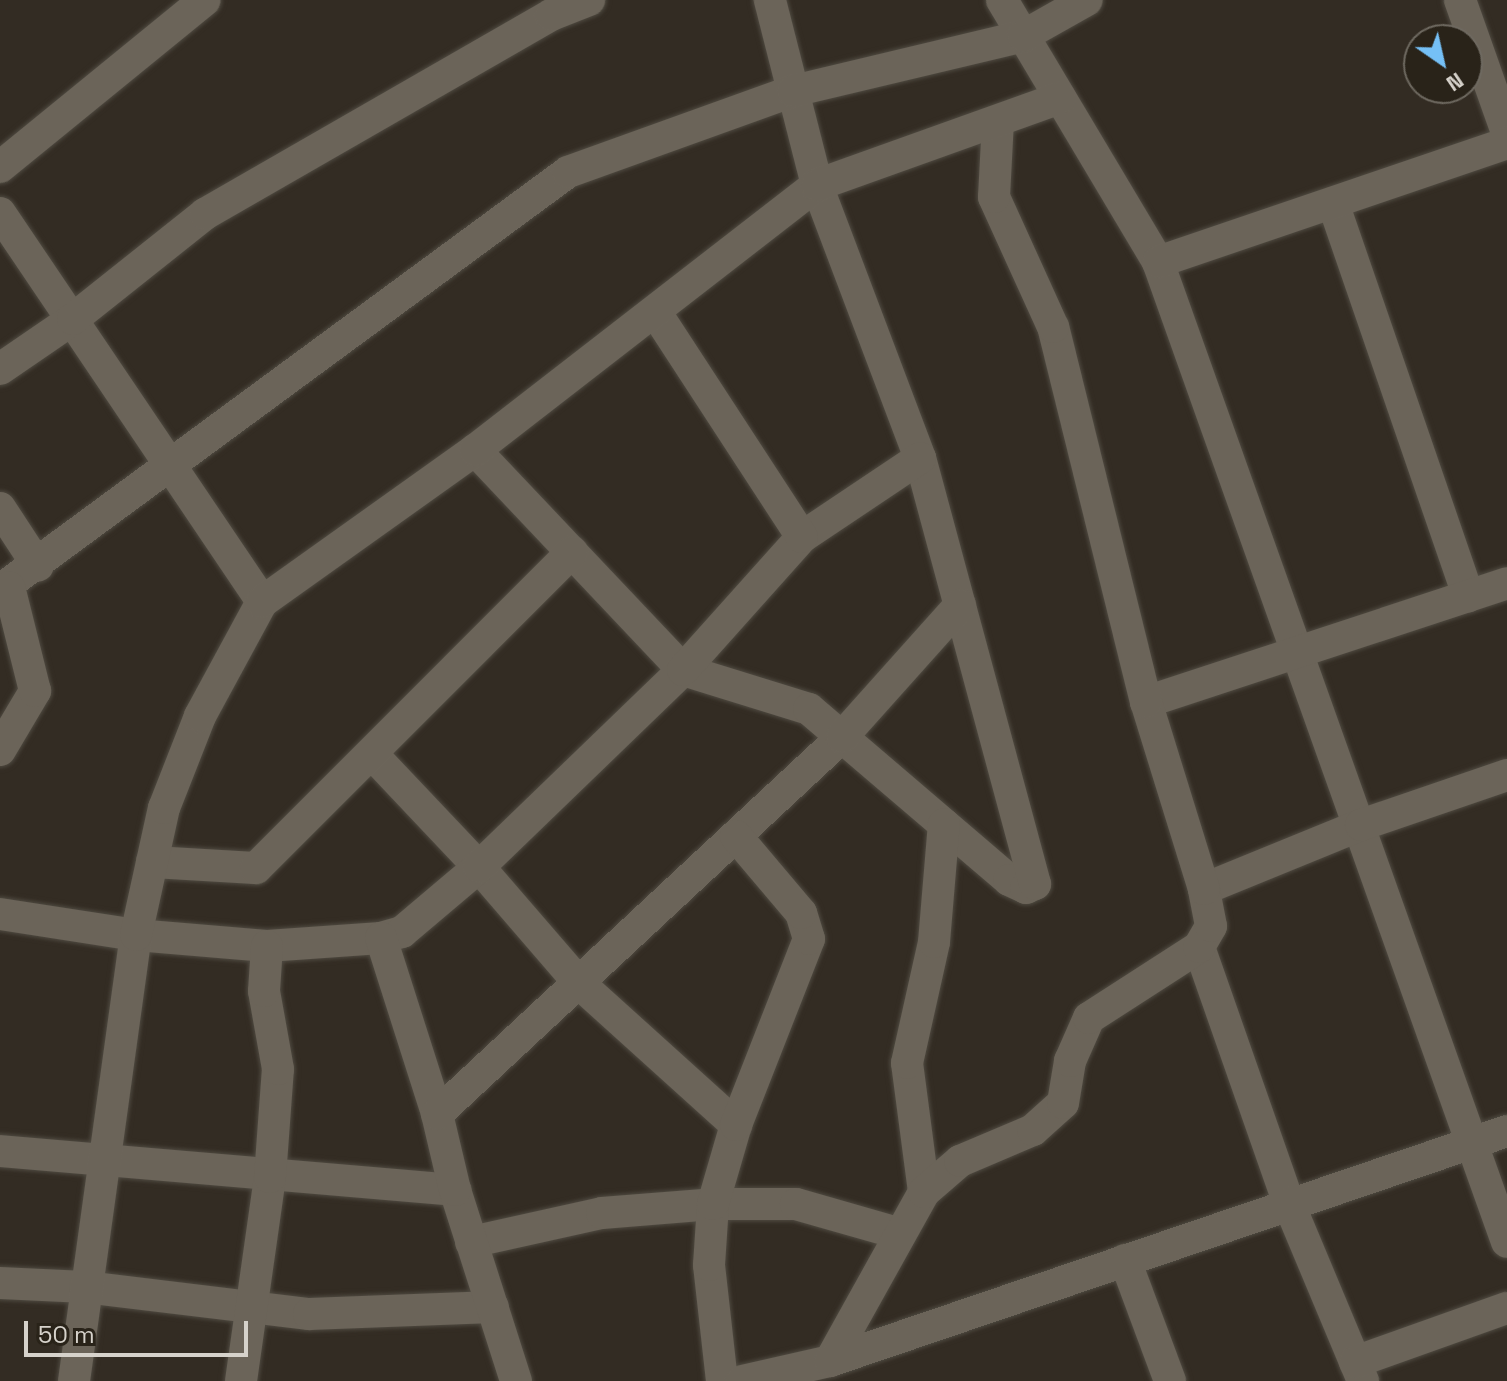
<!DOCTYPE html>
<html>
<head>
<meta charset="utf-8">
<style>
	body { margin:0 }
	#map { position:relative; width:1507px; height:1381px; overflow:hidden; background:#332c23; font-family:"Space Grotesk",sans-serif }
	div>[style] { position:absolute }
	.roads { filter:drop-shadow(0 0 2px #4f4a41) drop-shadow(0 0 2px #4f4a41) }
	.street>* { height:32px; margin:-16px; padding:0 16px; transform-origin:16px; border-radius:16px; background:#6b6459 }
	span { translate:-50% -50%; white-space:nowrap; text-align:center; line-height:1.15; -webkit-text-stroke:8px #292319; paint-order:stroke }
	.north { position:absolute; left:1403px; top:24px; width:80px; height:80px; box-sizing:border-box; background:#292319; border:2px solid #6e6960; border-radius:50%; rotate:146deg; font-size:22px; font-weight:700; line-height:32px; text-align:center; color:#d6d2cb }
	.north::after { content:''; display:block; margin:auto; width:28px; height:36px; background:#75c0f6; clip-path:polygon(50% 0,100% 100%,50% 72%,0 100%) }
	.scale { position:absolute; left:24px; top:1321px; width:224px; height:36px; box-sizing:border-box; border:4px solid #d6d2cb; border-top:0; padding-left:10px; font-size:24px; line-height:28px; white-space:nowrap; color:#d6d2cb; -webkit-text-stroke:6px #292319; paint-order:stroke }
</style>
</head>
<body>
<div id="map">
	<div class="roads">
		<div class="street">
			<i style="left:1002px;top:0;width:305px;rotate:59.2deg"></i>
			<i style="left:1158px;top:262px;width:1040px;rotate:70.4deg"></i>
			<i style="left:1460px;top:0;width:141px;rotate:70.5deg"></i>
			<i style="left:0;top:167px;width:264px;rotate:-39.2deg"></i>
			<i style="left:1333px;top:203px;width:416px;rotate:71deg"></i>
			<i style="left:0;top:213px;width:469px;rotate:56deg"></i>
			<i style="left:1158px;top:262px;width:369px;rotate:-18.8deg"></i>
			<i style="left:0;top:369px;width:88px;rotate:-34.4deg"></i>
			<i style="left:73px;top:319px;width:169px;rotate:-38.5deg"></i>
			<i style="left:205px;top:214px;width:399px;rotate:-29.9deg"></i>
			<i style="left:551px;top:15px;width:41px;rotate:-21.5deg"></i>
			<i style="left:475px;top:450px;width:303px;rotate:46.6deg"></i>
			<i style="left:683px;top:670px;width:132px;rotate:17.2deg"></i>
			<i style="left:809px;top:709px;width:263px;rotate:40.5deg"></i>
			<i style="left:1009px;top:880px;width:19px;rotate:25deg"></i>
			<i style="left:1026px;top:888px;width:10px;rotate:-24deg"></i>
			<i style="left:1035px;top:884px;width:441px;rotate:-105.1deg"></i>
			<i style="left:920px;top:458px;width:292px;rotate:-110.7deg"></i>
			<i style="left:817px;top:185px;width:191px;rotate:-104.3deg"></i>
			<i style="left:0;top:508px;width:69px;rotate:56.8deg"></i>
			<i style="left:802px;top:537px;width:142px;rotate:-33.8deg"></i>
			<i style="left:0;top:590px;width:705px;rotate:-36.35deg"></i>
			<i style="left:568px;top:172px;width:239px;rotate:-19.8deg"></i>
			<i style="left:793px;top:91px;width:236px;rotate:-13.4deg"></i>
			<i style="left:1023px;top:36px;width:73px;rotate:-29.4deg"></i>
			<i style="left:1146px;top:702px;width:380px;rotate:-18.2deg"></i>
			<i style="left:0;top:750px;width:69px;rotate:-59.3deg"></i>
			<i style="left:35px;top:691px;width:107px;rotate:-104deg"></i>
			<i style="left:373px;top:755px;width:154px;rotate:46.6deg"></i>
			<i style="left:479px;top:867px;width:153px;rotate:49.2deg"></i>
			<i style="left:579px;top:983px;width:212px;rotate:42.1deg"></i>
			<i style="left:152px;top:862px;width:104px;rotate:3.3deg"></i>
			<i style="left:256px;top:868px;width:447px;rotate:-45deg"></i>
			<i style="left:1204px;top:889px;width:170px;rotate:-22.2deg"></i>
			<i style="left:1361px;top:825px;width:154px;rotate:-18.9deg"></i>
			<i style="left:0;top:914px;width:138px;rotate:8.8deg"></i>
			<i style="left:136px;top:935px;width:131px;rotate:4.8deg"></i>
			<i style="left:267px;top:946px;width:114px;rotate:-4deg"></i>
			<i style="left:381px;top:938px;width:22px;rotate:-16deg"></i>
			<i style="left:402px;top:932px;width:101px;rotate:-40.2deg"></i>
			<i style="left:479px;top:867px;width:284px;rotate:-44deg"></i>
			<i style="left:683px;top:670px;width:178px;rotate:-48.2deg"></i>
			<i style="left:802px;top:537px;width:267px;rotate:-123.1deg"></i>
			<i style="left:381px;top:938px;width:185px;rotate:72.3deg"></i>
			<i style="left:1199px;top:947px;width:272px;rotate:70.7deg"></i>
			<i style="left:1289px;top:1204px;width:192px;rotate:67.3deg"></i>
			<i style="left:0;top:1151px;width:457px;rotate:4.9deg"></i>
			<i style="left:924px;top:1192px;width:130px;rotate:-97.5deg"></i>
			<i style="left:907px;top:1063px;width:124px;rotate:-77.4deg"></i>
			<i style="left:934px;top:942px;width:118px;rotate:-85.2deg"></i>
			<i style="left:471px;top:1242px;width:134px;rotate:-12.5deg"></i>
			<i style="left:602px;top:1213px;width:111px;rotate:-4.6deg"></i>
			<i style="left:713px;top:1204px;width:83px"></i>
			<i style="left:796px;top:1204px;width:106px;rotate:15.9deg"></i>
			<i style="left:1125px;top:1260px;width:129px;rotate:69.6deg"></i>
			<i style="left:0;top:1283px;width:85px;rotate:2.7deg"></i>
			<i style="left:85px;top:1287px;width:226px;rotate:6.9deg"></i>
			<i style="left:309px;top:1314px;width:184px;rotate:-2.2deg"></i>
			<i style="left:830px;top:1361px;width:193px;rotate:-60.9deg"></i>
			<i style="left:924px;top:1192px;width:48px;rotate:-40.7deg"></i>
			<i style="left:960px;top:1161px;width:79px;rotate:-23deg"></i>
			<i style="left:1033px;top:1130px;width:40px;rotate:-42deg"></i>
			<i style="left:1063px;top:1103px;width:43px;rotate:-80.5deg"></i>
			<i style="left:1070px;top:1061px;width:47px;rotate:-66.2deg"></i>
			<i style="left:1089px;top:1018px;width:131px;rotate:-32.8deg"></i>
			<i style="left:1199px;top:947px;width:24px;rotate:-60deg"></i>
			<i style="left:1211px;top:926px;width:38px;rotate:-101deg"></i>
			<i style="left:1204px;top:889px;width:196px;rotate:-107.2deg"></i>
			<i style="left:1146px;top:702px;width:386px;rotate:-103.9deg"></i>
			<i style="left:1053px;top:327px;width:143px;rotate:-114.4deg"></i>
			<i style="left:994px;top:197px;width:76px;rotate:-87deg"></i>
			<i style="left:1355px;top:1362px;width:161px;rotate:-19.6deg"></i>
			<i style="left:74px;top:1381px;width:450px;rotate:-82.1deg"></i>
			<i style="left:136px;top:935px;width:130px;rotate:-77.6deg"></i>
			<i style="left:164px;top:808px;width:99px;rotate:-68.6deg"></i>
			<i style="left:200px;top:716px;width:130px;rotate:-61.5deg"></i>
			<i style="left:262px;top:602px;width:262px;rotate:-35.5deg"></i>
			<i style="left:475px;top:450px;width:433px;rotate:-37.8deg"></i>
			<i style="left:817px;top:185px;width:258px;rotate:-19.7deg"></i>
			<i style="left:241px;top:1381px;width:206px;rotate:-81.9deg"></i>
			<i style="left:270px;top:1177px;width:108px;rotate:-85.8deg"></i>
			<i style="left:278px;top:1069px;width:79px;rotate:-100.2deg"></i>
			<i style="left:264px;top:991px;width:45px;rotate:-86.2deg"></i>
			<i style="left:516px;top:1381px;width:201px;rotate:-107.7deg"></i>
			<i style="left:455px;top:1190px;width:78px;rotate:-103.3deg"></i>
			<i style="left:437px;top:1114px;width:553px;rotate:-42.95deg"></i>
			<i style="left:842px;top:737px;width:177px;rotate:-48.2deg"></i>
			<i style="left:722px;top:1381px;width:117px;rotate:-96.4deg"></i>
			<i style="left:709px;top:1265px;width:61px;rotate:-86.2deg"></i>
			<i style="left:713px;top:1204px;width:82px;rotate:-73.8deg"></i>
			<i style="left:736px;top:1125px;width:200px;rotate:-68.6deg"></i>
			<i style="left:809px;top:939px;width:27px;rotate:-107deg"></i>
			<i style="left:801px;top:913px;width:101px;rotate:-130.2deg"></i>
			<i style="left:742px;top:1381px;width:90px;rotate:-12.8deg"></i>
			<i style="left:830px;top:1361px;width:715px;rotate:-18.76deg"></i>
		</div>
	</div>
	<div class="north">N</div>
	<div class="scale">50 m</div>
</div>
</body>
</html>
